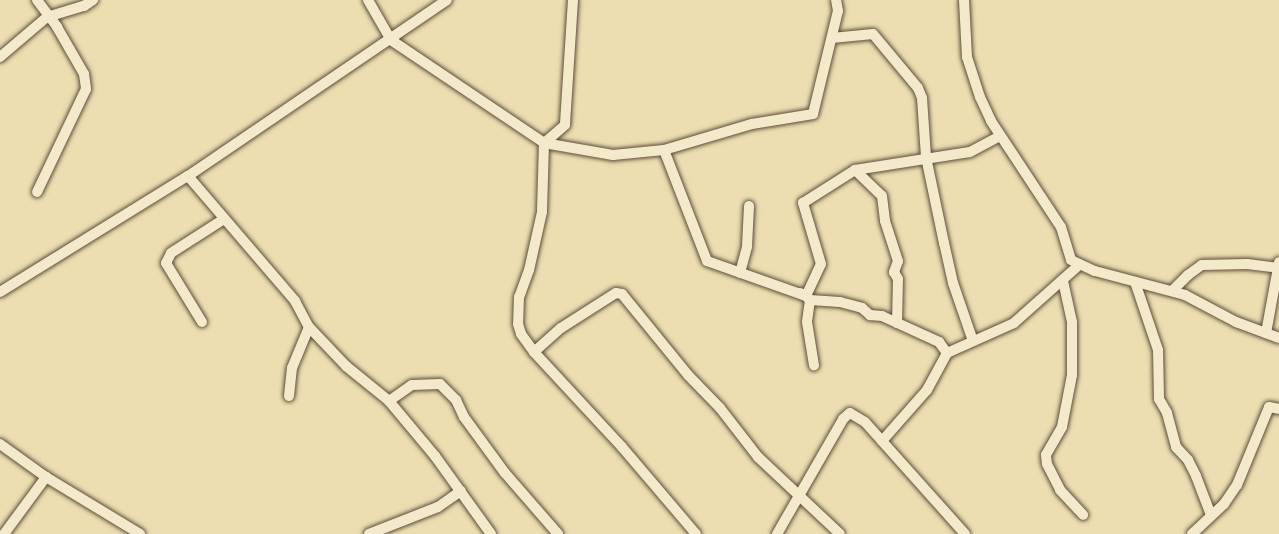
<!DOCTYPE html>
<html>
<head>
<meta charset="utf-8">
<style>
	body { margin:0 }
	#map { position:relative; width:1279px; height:534px; overflow:hidden; background:#ecdeb0; font-family:"Sorts Mill Goudy",serif }
	div>[style] { position:absolute }
	.roads { filter:drop-shadow(0 0 2px #5b4e3a) drop-shadow(0 0 2px #5b4e3a) }
	.street>* { height:10px; margin:-5px; padding:0 5px; transform-origin:5px; border-radius:5px; background:#f3eacc }
	span { translate:-50% -50%; white-space:nowrap; text-align:center; line-height:1.15; -webkit-text-stroke:4.5px #f3eacc; paint-order:stroke }
</style>
</head>
<body>
<div id="map">
	<div class="roads">
		<div class="street">
			<i style="left:37px;top:0;width:34px;rotate:53deg"></i>
			<i style="left:57px;top:27px;width:54px;rotate:60.1deg"></i>
			<i style="left:84px;top:74px;width:15px;rotate:82deg"></i>
			<i style="left:86px;top:89px;width:114px;rotate:115.4deg"></i>
			<i style="left:368px;top:0;width:46px;rotate:60.1deg"></i>
			<i style="left:391px;top:40px;width:184px;rotate:33.9deg"></i>
			<i style="left:544px;top:143px;width:70px;rotate:9.9deg"></i>
			<i style="left:613px;top:155px;width:51px;rotate:-5.6deg"></i>
			<i style="left:664px;top:150px;width:92px;rotate:-16.5deg"></i>
			<i style="left:752px;top:124px;width:62px;rotate:-9.3deg"></i>
			<i style="left:813px;top:114px;width:106px;rotate:-76.4deg"></i>
			<i style="left:838px;top:11px;width:11px;rotate:-100deg"></i>
			<i style="left:573px;top:0;width:125px;rotate:93.7deg"></i>
			<i style="left:565px;top:125px;width:28px;rotate:139deg"></i>
			<i style="left:544px;top:143px;width:69px;rotate:91.7deg"></i>
			<i style="left:542px;top:212px;width:59px;rotate:102.6deg"></i>
			<i style="left:529px;top:270px;width:29px;rotate:110deg"></i>
			<i style="left:519px;top:297px;width:27px;rotate:92deg"></i>
			<i style="left:518px;top:324px;width:10px;rotate:73deg"></i>
			<i style="left:521px;top:334px;width:22px;rotate:54deg"></i>
			<i style="left:534px;top:352px;width:129px;rotate:47.2deg"></i>
			<i style="left:622px;top:447px;width:114px;rotate:49.6deg"></i>
			<i style="left:964px;top:0;width:57px;rotate:87deg"></i>
			<i style="left:967px;top:57px;width:42px;rotate:72deg"></i>
			<i style="left:980px;top:97px;width:26px;rotate:65deg"></i>
			<i style="left:991px;top:121px;width:127px;rotate:56.6deg"></i>
			<i style="left:1061px;top:227px;width:34px;rotate:73deg"></i>
			<i style="left:1071px;top:260px;width:26px;rotate:25deg"></i>
			<i style="left:1095px;top:271px;width:93px;rotate:14.9deg"></i>
			<i style="left:1185px;top:295px;width:58px;rotate:27.9deg"></i>
			<i style="left:1236px;top:322px;width:46px;rotate:20.4deg"></i>
			<i style="left:832px;top:38px;width:41px;rotate:-5.6deg"></i>
			<i style="left:873px;top:34px;width:70px;rotate:50.2deg"></i>
			<i style="left:918px;top:88px;width:11px;rotate:68deg"></i>
			<i style="left:922px;top:98px;width:59px;rotate:86.1deg"></i>
			<i style="left:926px;top:157px;width:88px;rotate:78.2deg"></i>
			<i style="left:944px;top:243px;width:41px;rotate:77.3deg"></i>
			<i style="left:953px;top:283px;width:61px;rotate:71deg"></i>
			<i style="left:0;top:57px;width:62px;rotate:-40.4deg"></i>
			<i style="left:47px;top:17px;width:39px;rotate:-17deg"></i>
			<i style="left:84px;top:6px;width:11px;rotate:-34deg"></i>
			<i style="left:664px;top:150px;width:119px;rotate:68.8deg"></i>
			<i style="left:707px;top:261px;width:105px;rotate:19.5deg"></i>
			<i style="left:806px;top:296px;width:6px;rotate:45deg"></i>
			<i style="left:810px;top:300px;width:30px;rotate:4deg"></i>
			<i style="left:840px;top:302px;width:23px;rotate:15deg"></i>
			<i style="left:862px;top:308px;width:11px;rotate:41deg"></i>
			<i style="left:870px;top:315px;width:12px;rotate:5deg"></i>
			<i style="left:882px;top:316px;width:63px;rotate:24.5deg"></i>
			<i style="left:939px;top:342px;width:14px;rotate:54deg"></i>
			<i style="left:855px;top:170px;width:37px;rotate:44deg"></i>
			<i style="left:882px;top:196px;width:25px;rotate:83deg"></i>
			<i style="left:885px;top:221px;width:42px;rotate:72deg"></i>
			<i style="left:898px;top:261px;width:12px;rotate:110deg"></i>
			<i style="left:894px;top:272px;width:8px;rotate:60deg"></i>
			<i style="left:898px;top:279px;width:44px;rotate:91.3deg"></i>
			<i style="left:188px;top:176px;width:165px;rotate:49.4deg"></i>
			<i style="left:295px;top:301px;width:30px;rotate:62deg"></i>
			<i style="left:309px;top:327px;width:54px;rotate:46.5deg"></i>
			<i style="left:346px;top:366px;width:55px;rotate:39.1deg"></i>
			<i style="left:389px;top:401px;width:72px;rotate:50.1deg"></i>
			<i style="left:435px;top:456px;width:96px;rotate:54.3deg"></i>
			<i style="left:740px;top:273px;width:28px;rotate:-75deg"></i>
			<i style="left:747px;top:246px;width:40px;rotate:-87.1deg"></i>
			<i style="left:1063px;top:281px;width:42px;rotate:77.6deg"></i>
			<i style="left:1072px;top:322px;width:53px;rotate:90deg"></i>
			<i style="left:1072px;top:375px;width:53px;rotate:100.9deg"></i>
			<i style="left:1062px;top:427px;width:32px;rotate:120deg"></i>
			<i style="left:1046px;top:455px;width:9px;rotate:84deg"></i>
			<i style="left:1047px;top:464px;width:29px;rotate:63deg"></i>
			<i style="left:1060px;top:490px;width:34px;rotate:47deg"></i>
			<i style="left:1135px;top:282px;width:72px;rotate:71.3deg"></i>
			<i style="left:1158px;top:350px;width:49px;rotate:88.8deg"></i>
			<i style="left:1159px;top:399px;width:16px;rotate:60deg"></i>
			<i style="left:1167px;top:413px;width:35px;rotate:75deg"></i>
			<i style="left:1176px;top:447px;width:18px;rotate:47deg"></i>
			<i style="left:1188px;top:460px;width:18px;rotate:63deg"></i>
			<i style="left:1196px;top:476px;width:42px;rotate:69deg"></i>
			<i style="left:1173px;top:290px;width:21px;rotate:-45deg"></i>
			<i style="left:1188px;top:275px;width:17px;rotate:-36deg"></i>
			<i style="left:1202px;top:265px;width:45px;rotate:-1.3deg"></i>
			<i style="left:1247px;top:264px;width:32px;rotate:7deg"></i>
			<i style="left:0;top:292px;width:221px;rotate:-31.7deg"></i>
			<i style="left:188px;top:176px;width:313px;rotate:-34.2deg"></i>
			<i style="left:800px;top:293px;width:7px;rotate:27deg"></i>
			<i style="left:806px;top:296px;width:35px;rotate:-65deg"></i>
			<i style="left:821px;top:264px;width:64px;rotate:-106.4deg"></i>
			<i style="left:803px;top:203px;width:62px;rotate:-32.4deg"></i>
			<i style="left:855px;top:170px;width:116px;rotate:-8.9deg"></i>
			<i style="left:970px;top:152px;width:34px;rotate:-28deg"></i>
			<i style="left:810px;top:300px;width:22px;rotate:98deg"></i>
			<i style="left:807px;top:322px;width:44px;rotate:80.8deg"></i>
			<i style="left:202px;top:322px;width:69px;rotate:-121.4deg"></i>
			<i style="left:166px;top:263px;width:11px;rotate:-63deg"></i>
			<i style="left:171px;top:253px;width:63px;rotate:-32.7deg"></i>
			<i style="left:1266px;top:333px;width:72px;rotate:-79.6deg"></i>
			<i style="left:534px;top:352px;width:36px;rotate:-42deg"></i>
			<i style="left:561px;top:328px;width:65px;rotate:-32.5deg"></i>
			<i style="left:616px;top:293px;width:6px;rotate:9deg"></i>
			<i style="left:622px;top:294px;width:104px;rotate:50.8deg"></i>
			<i style="left:688px;top:375px;width:46px;rotate:45.9deg"></i>
			<i style="left:720px;top:408px;width:62px;rotate:52.2deg"></i>
			<i style="left:758px;top:457px;width:112px;rotate:43.2deg"></i>
			<i style="left:289px;top:396px;width:28px;rotate:-84deg"></i>
			<i style="left:292px;top:368px;width:44px;rotate:-67.5deg"></i>
			<i style="left:389px;top:401px;width:28px;rotate:-35deg"></i>
			<i style="left:412px;top:385px;width:28px;rotate:-2deg"></i>
			<i style="left:440px;top:384px;width:23px;rotate:45deg"></i>
			<i style="left:456px;top:400px;width:19px;rotate:65deg"></i>
			<i style="left:464px;top:417px;width:69px;rotate:53.8deg"></i>
			<i style="left:505px;top:473px;width:81px;rotate:49deg"></i>
			<i style="left:882px;top:441px;width:68px;rotate:-48.6deg"></i>
			<i style="left:927px;top:390px;width:42px;rotate:-61.6deg"></i>
			<i style="left:947px;top:353px;width:73px;rotate:-24.1deg"></i>
			<i style="left:1014px;top:323px;width:87px;rotate:-41.7deg"></i>
			<i style="left:0;top:444px;width:57px;rotate:35.7deg"></i>
			<i style="left:46px;top:477px;width:110px;rotate:31.2deg"></i>
			<i style="left:4px;top:534px;width:71px;rotate:-53.6deg"></i>
			<i style="left:369px;top:534px;width:74px;rotate:-21.4deg"></i>
			<i style="left:438px;top:507px;width:28px;rotate:-35deg"></i>
			<i style="left:777px;top:534px;width:133px;rotate:-60.1deg"></i>
			<i style="left:843px;top:419px;width:9px;rotate:-41deg"></i>
			<i style="left:850px;top:413px;width:17px;rotate:31deg"></i>
			<i style="left:865px;top:422px;width:150px;rotate:48.2deg"></i>
			<i style="left:1192px;top:534px;width:44px;rotate:-43.2deg"></i>
			<i style="left:1224px;top:504px;width:23px;rotate:-56deg"></i>
			<i style="left:1237px;top:485px;width:84px;rotate:-67.7deg"></i>
			<i style="left:1269px;top:407px;width:10px;rotate:11deg"></i>
		</div>
	</div>
</div>
</body>
</html>
